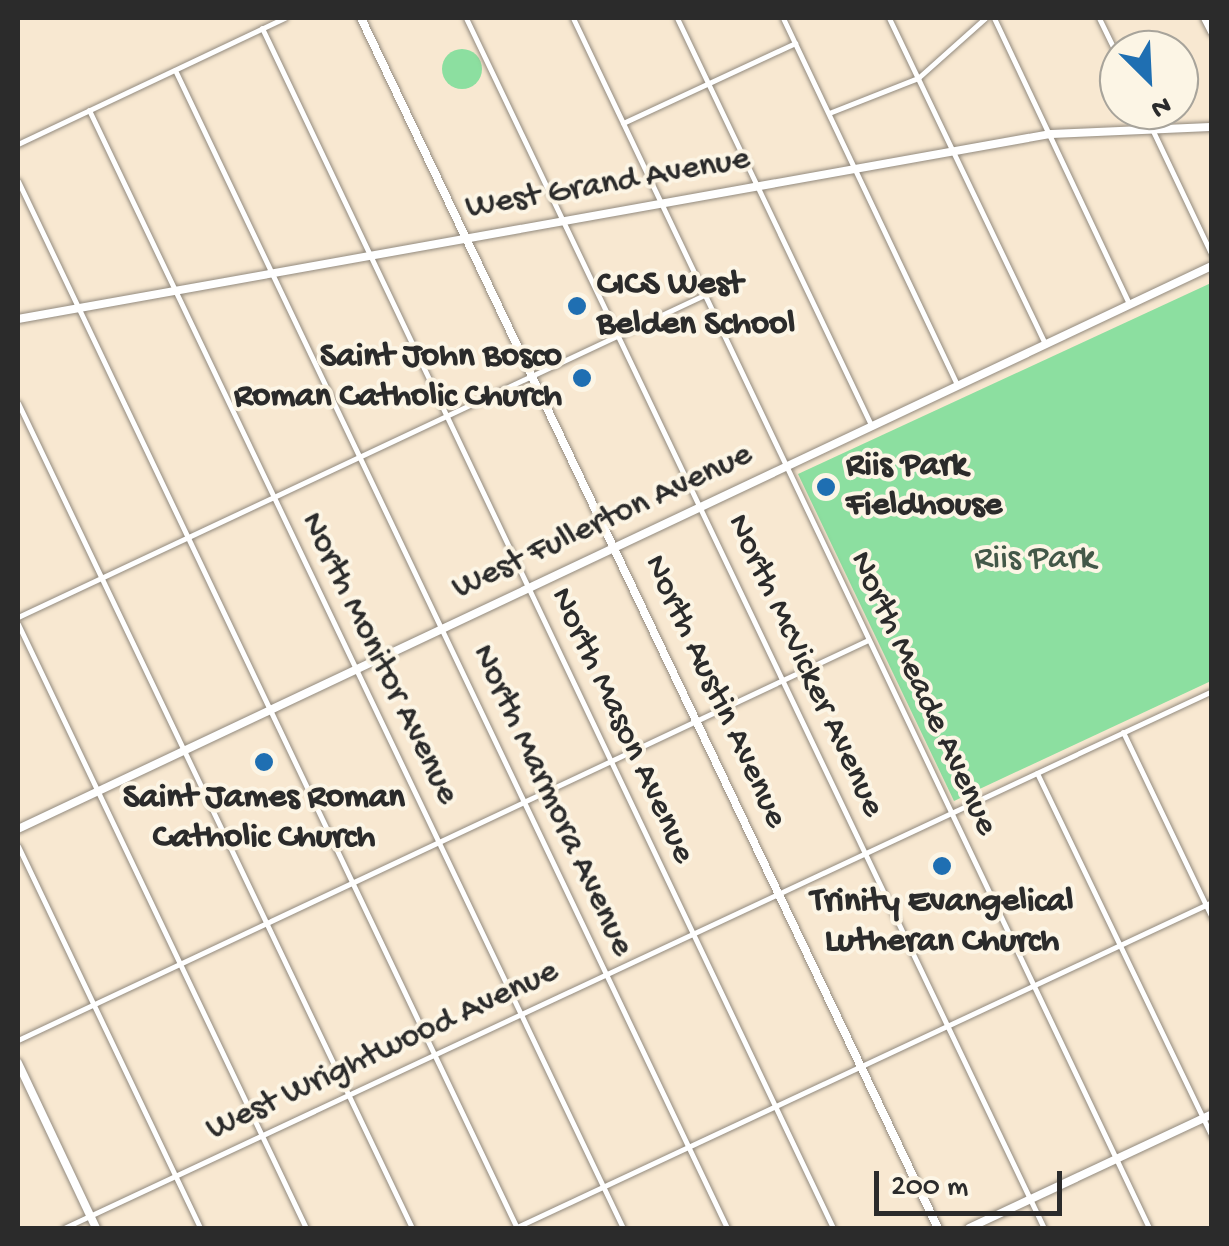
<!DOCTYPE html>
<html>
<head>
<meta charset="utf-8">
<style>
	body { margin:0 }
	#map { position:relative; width:1229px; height:1246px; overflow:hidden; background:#f8e8d1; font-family:"Gochi Hand",sans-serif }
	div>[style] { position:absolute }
	.green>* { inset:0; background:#8cdfa0 }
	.round { border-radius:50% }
	.stream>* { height:2.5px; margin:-1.25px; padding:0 1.25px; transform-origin:1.25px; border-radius:1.25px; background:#4eb9ca }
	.roads { filter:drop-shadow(0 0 2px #928a7e) drop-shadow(0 0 2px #928a7e) }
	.street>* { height:5px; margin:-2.5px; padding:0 2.5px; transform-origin:2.5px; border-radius:2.5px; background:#fff }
	.secondary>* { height:8px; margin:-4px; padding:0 4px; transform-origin:4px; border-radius:4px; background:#fff }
	.dots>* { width:28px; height:28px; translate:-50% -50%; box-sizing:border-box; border:5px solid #fcf5e5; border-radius:50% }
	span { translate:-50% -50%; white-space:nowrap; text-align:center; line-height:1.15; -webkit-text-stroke:8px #fcf5e5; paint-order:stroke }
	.street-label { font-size:35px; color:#2b2b2b }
	.poi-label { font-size:35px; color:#2b2b2b; font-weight:700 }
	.left { translate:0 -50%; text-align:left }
	.right { translate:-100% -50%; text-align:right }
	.park-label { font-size:35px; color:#435848 }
	.frame { position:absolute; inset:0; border:20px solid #2b2b2b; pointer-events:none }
	.north { position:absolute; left:1099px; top:30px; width:100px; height:100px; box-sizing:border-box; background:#fcf5e5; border:2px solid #a8a49b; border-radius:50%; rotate:156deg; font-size:28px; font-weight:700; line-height:40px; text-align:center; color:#2b2b2b }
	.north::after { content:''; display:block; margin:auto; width:35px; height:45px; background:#1f6fb2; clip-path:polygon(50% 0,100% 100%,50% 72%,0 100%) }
	.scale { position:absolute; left:874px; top:1171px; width:188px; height:45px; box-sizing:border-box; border:5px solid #2b2b2b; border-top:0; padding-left:12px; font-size:30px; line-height:35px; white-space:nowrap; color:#2b2b2b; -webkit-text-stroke:8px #fcf5e5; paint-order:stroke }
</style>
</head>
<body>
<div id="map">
	<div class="green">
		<i class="round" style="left:442px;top:49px;width:40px;height:40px"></i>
		<i style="clip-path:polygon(1211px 283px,1211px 681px,954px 801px,798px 474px)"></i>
	</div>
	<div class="stream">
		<i style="left:1210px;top:366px;width:22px;rotate:-85deg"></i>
	</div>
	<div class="roads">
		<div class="street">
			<i style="left:466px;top:18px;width:1341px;rotate:64.47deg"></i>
			<i style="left:573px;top:18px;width:1340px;rotate:64.54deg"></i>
			<i style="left:677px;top:18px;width:452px;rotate:64.5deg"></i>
			<i style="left:783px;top:18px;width:406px;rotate:64.6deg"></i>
			<i style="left:889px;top:18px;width:361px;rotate:64.4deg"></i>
			<i style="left:994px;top:18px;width:316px;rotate:64.7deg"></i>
			<i style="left:1099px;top:18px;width:46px;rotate:64deg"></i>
			<i style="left:262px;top:28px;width:1329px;rotate:64.55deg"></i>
			<i style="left:175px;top:70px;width:1283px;rotate:64.51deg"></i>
			<i style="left:89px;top:110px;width:1239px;rotate:64.47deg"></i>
			<i style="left:1143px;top:110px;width:161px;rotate:64.6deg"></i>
			<i style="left:829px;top:113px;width:96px;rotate:-21.5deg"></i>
			<i style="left:918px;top:78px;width:90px;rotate:-41.8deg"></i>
			<i style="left:623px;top:123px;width:190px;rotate:-24.9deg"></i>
			<i style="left:18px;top:144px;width:295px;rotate:-25.3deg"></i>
			<i style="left:18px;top:181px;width:1160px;rotate:64.52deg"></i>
			<i style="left:18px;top:403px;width:914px;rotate:64.47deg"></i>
			<i style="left:18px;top:617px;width:758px;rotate:-25.14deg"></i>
			<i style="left:18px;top:624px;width:669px;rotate:64.51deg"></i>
			<i style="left:1123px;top:732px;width:206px;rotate:64.4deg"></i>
			<i style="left:1037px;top:773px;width:404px;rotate:64.3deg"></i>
			<i style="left:18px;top:846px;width:423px;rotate:64.5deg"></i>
			<i style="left:18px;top:1040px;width:939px;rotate:-25.2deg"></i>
			<i style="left:517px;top:1227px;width:767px;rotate:-25.06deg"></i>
			<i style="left:64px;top:1228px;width:1267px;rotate:-25.07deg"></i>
		</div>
		<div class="secondary">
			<i style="left:361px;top:18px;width:1341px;rotate:64.51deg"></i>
			<i style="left:1205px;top:18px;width:16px;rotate:63deg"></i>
			<i style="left:18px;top:319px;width:1048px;rotate:-10.16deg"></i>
			<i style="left:1050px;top:134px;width:162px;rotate:-2.5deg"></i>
			<i style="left:18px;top:829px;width:1320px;rotate:-25.25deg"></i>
			<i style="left:18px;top:1063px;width:183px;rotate:64.7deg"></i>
			<i style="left:969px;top:1228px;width:268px;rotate:-25.1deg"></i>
		</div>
	</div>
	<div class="dots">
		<i style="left:577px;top:306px;background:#1f6fb2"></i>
		<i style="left:582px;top:378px;background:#1f6fb2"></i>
		<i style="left:826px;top:487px;background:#1f6fb2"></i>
		<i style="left:264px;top:762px;background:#1f6fb2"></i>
		<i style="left:942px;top:866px;background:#1f6fb2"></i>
	</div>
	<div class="street-label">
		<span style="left:608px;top:185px;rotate:-10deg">West Grand Avenue</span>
		<span style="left:603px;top:523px;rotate:-25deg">West Fullerton Avenue</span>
		<span style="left:378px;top:659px;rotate:64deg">North Monitor Avenue</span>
		<span style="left:804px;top:666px;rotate:65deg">North McVicker Avenue</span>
		<span style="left:714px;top:692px;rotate:65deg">North Austin Avenue</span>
		<span style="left:922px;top:694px;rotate:65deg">North Meade Avenue</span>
		<span style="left:621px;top:726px;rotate:65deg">North Mason Avenue</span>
		<span style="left:551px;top:801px;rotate:65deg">North Marmora Avenue</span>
		<span style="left:383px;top:1052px;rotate:-25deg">West Wrightwood Avenue</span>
	</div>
	<div class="poi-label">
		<span class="left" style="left:597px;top:306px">CICS West<br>Belden School</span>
		<span class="right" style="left:562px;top:378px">Saint John Bosco<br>Roman Catholic Church</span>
		<span class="left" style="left:846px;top:487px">Riis Park<br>Fieldhouse</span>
		<span style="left:264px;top:819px">Saint James Roman<br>Catholic Church</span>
		<span style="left:942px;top:923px">Trinity Evangelical<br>Lutheran Church</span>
	</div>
	<div class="park-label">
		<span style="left:1035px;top:560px">Riis Park</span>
	</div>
	<div class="frame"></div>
	<div class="north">N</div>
	<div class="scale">200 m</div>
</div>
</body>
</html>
